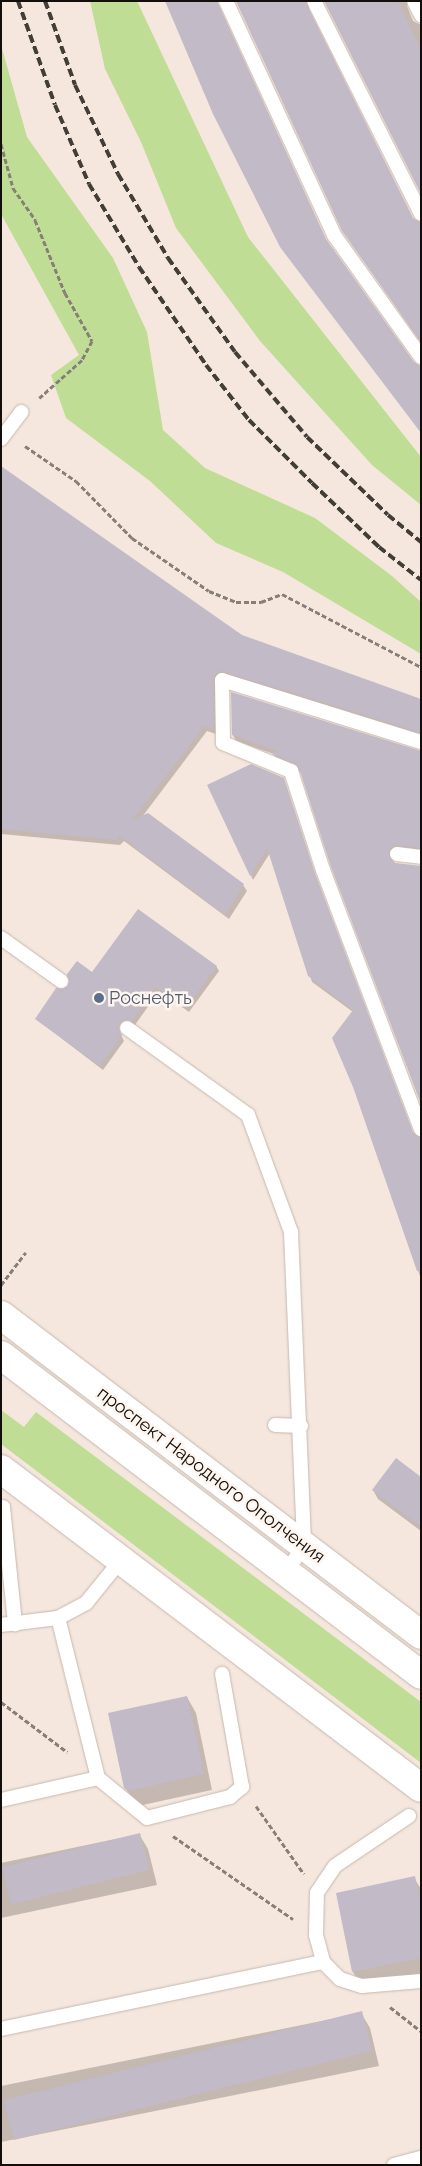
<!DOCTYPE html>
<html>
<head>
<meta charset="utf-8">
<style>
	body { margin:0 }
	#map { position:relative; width:422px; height:2166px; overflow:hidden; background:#f5e7dd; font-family:Raleway,sans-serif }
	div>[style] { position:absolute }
	.green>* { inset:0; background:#c0dd96 }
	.shadow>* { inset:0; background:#0003 }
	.building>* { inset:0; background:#c3bac7; transform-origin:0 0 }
	.path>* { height:3px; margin-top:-1.5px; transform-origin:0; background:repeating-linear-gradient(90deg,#877e77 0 5px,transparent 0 7.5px) }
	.roads { filter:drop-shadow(0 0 1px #c5b8ae) drop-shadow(0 0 1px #c5b8ae) }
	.lane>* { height:14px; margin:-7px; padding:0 7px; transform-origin:7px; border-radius:7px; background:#fff }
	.street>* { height:28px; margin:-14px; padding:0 14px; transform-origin:14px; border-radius:14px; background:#fff }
	.secondary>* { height:28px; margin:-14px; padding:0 14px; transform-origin:14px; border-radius:14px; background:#fff }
	.rail>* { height:4px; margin-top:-2px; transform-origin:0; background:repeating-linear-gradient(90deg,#433d38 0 8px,transparent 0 12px) }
	.dots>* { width:14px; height:14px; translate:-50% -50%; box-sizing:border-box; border:2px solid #fef5ef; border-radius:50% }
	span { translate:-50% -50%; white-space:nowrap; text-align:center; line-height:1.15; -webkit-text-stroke:5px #fef5ef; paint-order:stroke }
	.service-label { font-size:18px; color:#4e5e75 }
	.left { translate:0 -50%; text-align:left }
	.street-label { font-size:18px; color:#120e0b }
	.frame { position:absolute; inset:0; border:2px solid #120e0b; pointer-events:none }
</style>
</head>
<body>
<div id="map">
	<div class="green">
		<i style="clip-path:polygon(90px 1px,137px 1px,248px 237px,421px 457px,421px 505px,372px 465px,260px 341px,176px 228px,141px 142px,105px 69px)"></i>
		<i style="clip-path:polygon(1px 45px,27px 137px,113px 258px,147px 332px,163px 430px,205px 468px,315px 518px,392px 576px,421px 602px,421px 654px,283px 572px,216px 543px,150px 481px,66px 418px,51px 375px,79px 355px,1px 214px)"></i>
		<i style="clip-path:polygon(1px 1410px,24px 1427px,36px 1412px,421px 1702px,421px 1763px,1px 1444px)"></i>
	</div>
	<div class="shadow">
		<i style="clip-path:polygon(237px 1px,311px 1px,308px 11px,413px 219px,421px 222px,421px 343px,346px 235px)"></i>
		<i style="clip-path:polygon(325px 1px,410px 1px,407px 6px,413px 21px,421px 25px,421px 191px)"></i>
		<i style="clip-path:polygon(1px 468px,242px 637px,421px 701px,421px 738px,228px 677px,216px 734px,207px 731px,142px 817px,148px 814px,243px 885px,247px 891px,229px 919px,124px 841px,120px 845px,1px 834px)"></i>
		<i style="clip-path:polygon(233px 735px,421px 751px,421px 854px,397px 851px,391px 859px,392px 863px,420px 867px,421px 1100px,302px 773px,276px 759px,274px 754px,236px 741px)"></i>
		<i style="clip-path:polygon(283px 779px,317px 880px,413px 1134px,421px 1137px,421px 1279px,354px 1087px,353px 1012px,312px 982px,270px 853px,253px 880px,209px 785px)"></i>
		<i style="clip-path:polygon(216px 966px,219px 971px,189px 1012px,159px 991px,135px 1025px,123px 1027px,120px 1033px,124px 1041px,103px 1070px,36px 1019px,70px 987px,93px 974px)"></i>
		<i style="clip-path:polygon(421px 1478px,421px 1531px,378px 1499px,373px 1490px)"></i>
		<i style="clip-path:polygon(187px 1697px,196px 1713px,212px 1790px,138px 1806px,125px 1788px)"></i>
		<i style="clip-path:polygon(139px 1834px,148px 1849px,157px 1885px,1px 1918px,1px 1863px)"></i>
		<i style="clip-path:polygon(414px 1878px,421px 1889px,421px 1975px,362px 1987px,353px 1972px)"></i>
		<i style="clip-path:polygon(361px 2013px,370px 2028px,379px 2066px,1px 2142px,1px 2086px)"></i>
	</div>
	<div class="building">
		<i style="clip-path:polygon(165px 1px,217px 1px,326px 239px,414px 362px,421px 366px,421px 433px,280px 247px,213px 114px)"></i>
		<i style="clip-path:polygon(236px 1px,305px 1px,413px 218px,421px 223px,421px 342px,342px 231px)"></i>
		<i style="clip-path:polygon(324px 1px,398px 1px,421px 50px,421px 194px)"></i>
		<i style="clip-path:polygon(1px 466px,242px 635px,421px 699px,421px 733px,225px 672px,216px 673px,213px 680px,214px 729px,204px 726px,132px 820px,148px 813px,244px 884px,225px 915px,120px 836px,117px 840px,1px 829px)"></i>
		<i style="clip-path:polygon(231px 692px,421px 751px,421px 848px,394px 846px,388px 853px,395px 863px,421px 866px,421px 1104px,331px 867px,299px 768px,272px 754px,277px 751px,232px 735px)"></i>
		<i style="clip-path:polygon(251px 764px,284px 778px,315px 873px,413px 1132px,421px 1138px,421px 1270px,417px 1271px,353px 1087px,332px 1038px,353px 1010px,308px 976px,267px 848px,250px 876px,207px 785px)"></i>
		<i style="clip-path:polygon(138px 909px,217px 966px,186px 1008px,156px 987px,132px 1021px,120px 1023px,118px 1028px,122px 1035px,100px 1066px,35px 1019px,56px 988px,68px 986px,67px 974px,77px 961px,92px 972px)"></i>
		<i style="clip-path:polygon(396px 1458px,421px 1477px,421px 1527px,372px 1490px)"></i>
		<i style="clip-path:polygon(187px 1696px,204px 1774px,128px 1791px,124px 1788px,108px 1713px)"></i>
		<i style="left:140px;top:1833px;width:38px;height:142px;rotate:76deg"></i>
		<i style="clip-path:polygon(415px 1876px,421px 1903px,421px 1958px,352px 1972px,336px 1893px)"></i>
		<i style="left:362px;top:2011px;width:41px;height:369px;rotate:76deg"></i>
	</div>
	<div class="path">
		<i style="left:1px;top:144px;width:46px;rotate:74.7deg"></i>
		<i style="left:13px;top:188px;width:39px;rotate:55deg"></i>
		<i style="left:35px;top:220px;width:79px;rotate:67.7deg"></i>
		<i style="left:65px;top:293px;width:55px;rotate:60.6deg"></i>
		<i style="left:92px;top:341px;width:21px;rotate:118deg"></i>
		<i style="left:82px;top:360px;width:57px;rotate:138.5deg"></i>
		<i style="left:25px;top:446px;width:62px;rotate:34.5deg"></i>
		<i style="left:76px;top:481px;width:80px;rotate:45.5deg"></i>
		<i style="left:132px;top:538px;width:93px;rotate:34.5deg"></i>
		<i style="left:209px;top:591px;width:29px;rotate:22deg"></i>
		<i style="left:236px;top:602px;width:25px"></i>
		<i style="left:261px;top:602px;width:22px;rotate:-21deg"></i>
		<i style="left:282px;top:594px;width:157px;rotate:27.7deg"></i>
		<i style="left:1px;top:1285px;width:41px;rotate:-52.9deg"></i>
		<i style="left:1px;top:1702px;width:83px;rotate:37.1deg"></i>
		<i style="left:256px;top:1806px;width:83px;rotate:54.8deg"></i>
		<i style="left:173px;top:1836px;width:146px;rotate:34.7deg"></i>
		<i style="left:390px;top:2007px;width:39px;rotate:38deg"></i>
	</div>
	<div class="roads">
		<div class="lane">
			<i style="left:226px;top:1px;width:258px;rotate:65.2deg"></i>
			<i style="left:334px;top:235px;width:150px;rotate:54.5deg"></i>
			<i style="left:314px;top:1px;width:238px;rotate:63.3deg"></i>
			<i style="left:414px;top:1px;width:16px;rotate:63deg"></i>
			<i style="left:1px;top:439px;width:34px;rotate:-53deg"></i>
			<i style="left:421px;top:742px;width:208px;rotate:-162.7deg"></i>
			<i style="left:222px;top:680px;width:63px;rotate:89.1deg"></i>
			<i style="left:223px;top:743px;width:74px;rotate:22.4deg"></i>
			<i style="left:291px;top:771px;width:104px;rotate:72.1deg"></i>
			<i style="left:323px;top:870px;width:277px;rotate:69.3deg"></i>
			<i style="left:397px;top:854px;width:24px;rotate:7deg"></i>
			<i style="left:1px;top:938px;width:74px;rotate:35.6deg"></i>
			<i style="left:127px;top:1028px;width:149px;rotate:35.7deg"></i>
			<i style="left:248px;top:1115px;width:125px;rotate:69.8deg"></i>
			<i style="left:291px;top:1232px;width:315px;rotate:87.6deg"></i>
			<i style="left:304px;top:1547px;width:31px;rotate:127deg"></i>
			<i style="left:275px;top:1425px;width:26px;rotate:2deg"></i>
			<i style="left:3px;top:1507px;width:118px;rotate:84.1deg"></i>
			<i style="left:1px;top:1625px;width:57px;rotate:-7deg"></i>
			<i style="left:98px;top:1778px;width:63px;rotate:39.2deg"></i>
			<i style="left:147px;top:1818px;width:86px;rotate:-14.2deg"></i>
			<i style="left:230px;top:1797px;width:16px;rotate:-40deg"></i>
			<i style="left:242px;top:1787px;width:115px;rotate:-100deg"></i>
			<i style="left:1px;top:1800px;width:99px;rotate:-12.8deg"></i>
			<i style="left:98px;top:1778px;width:165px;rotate:-104deg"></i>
			<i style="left:58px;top:1618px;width:32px;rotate:-28deg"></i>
			<i style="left:86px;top:1603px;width:55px;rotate:-50.9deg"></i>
			<i style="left:409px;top:1816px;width:89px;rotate:146deg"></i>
			<i style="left:335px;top:1866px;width:32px;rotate:124deg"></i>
			<i style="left:317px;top:1893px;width:42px;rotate:91.4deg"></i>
			<i style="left:316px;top:1935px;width:28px;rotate:75deg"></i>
			<i style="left:323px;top:1962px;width:24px;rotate:45deg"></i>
			<i style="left:340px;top:1979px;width:23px;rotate:18deg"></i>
			<i style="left:362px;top:1986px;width:59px;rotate:-4.8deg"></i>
			<i style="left:1px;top:2029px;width:329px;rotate:-11.8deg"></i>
			<i style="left:394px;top:2165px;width:28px;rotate:-15deg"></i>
		</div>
		<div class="street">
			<i style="left:1px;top:1469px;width:527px;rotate:37.22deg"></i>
		</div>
		<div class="secondary">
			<i style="left:1px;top:1315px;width:528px;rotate:37.3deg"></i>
			<i style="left:1px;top:1355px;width:528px;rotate:37.3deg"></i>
		</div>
	</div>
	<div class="rail">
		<i style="left:18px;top:1px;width:110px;rotate:70.4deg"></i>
		<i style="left:55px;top:105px;width:86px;rotate:66.7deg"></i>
		<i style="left:89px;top:184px;width:97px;rotate:58.9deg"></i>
		<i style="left:139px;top:267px;width:119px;rotate:55.6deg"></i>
		<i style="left:206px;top:365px;width:70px;rotate:52deg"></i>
		<i style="left:249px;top:420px;width:89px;rotate:45deg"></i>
		<i style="left:312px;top:483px;width:93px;rotate:43.7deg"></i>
		<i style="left:379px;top:547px;width:53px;rotate:38.2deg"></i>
		<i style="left:45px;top:1px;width:89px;rotate:70.3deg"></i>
		<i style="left:75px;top:85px;width:99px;rotate:64.2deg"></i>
		<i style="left:118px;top:174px;width:98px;rotate:59.2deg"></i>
		<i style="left:168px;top:258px;width:115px;rotate:54.5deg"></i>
		<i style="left:235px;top:352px;width:111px;rotate:49.7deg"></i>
		<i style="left:307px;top:437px;width:112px;rotate:43.9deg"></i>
		<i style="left:388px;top:515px;width:43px;rotate:39.3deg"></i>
	</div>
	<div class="dots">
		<i style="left:99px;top:998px;background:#5c6f8a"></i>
	</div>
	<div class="service-label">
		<span class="left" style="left:109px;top:998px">Роснефть</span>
	</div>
	<div class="street-label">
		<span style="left:211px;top:1475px;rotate:37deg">проспект Народного Ополчения</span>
	</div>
	<div class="frame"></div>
</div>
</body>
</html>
